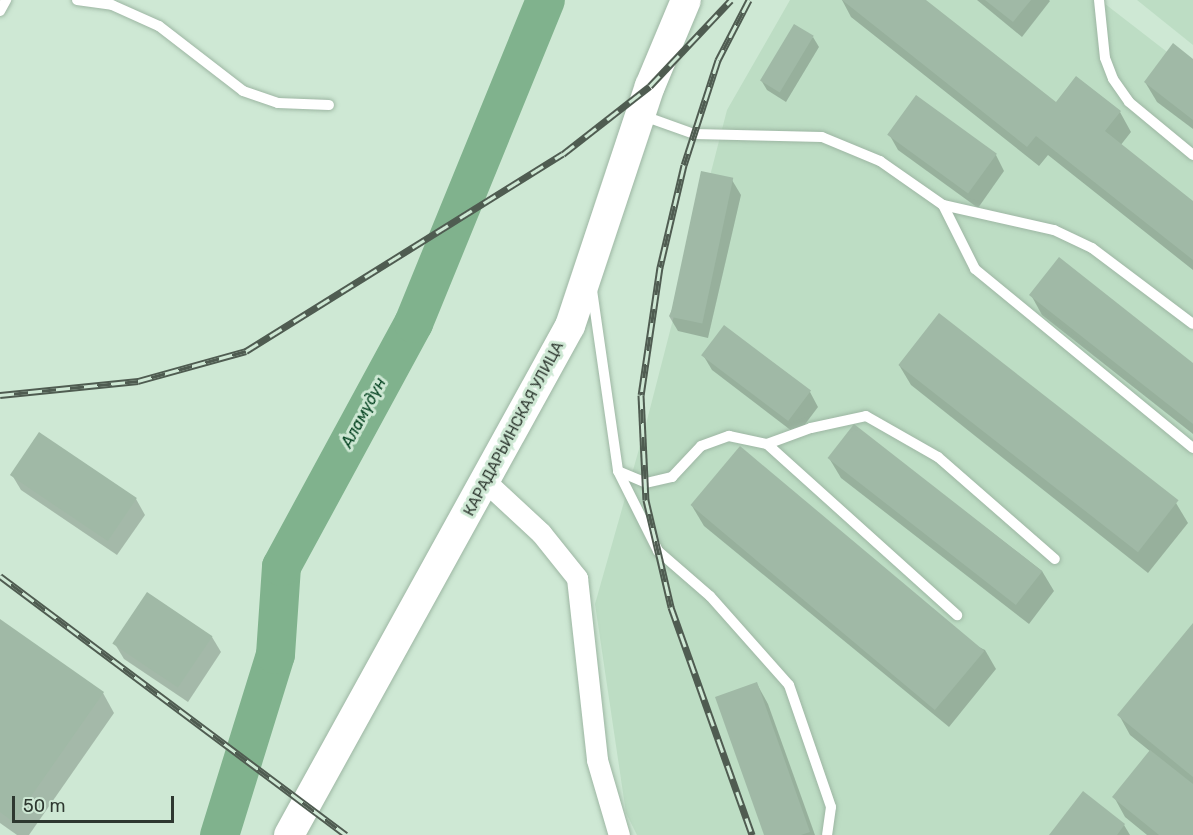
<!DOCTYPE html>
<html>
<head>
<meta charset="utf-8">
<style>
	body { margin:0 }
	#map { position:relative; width:1193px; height:835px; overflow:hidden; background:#cee8d4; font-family:Rubik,sans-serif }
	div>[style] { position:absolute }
	.built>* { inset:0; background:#bdddc4 }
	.shadow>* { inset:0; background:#0003 }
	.river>* { height:39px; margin:-19.5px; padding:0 19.5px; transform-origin:19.5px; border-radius:19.5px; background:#80b28d }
	.building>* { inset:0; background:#a0b9a6; transform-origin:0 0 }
	.roads { filter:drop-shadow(0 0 2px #9db6a3) drop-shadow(0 0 2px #9db6a3) }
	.lane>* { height:10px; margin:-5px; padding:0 5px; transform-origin:5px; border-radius:5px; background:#fff }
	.street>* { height:21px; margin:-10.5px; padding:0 10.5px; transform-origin:10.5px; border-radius:10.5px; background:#fff }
	.secondary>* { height:30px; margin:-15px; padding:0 15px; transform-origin:15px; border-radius:15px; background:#fff }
	.rail>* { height:7px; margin-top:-3.5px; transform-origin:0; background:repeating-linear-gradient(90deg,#cee8d4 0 14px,#4f5c51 0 28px); box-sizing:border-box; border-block:2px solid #4f5c51 }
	span { translate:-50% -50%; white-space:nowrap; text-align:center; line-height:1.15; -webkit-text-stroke:6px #cee8d4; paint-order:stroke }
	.street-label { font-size:15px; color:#2e3830 }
	.water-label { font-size:16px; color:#02401e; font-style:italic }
	.scale { position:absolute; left:12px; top:796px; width:162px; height:27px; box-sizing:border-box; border:3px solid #2e3830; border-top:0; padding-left:8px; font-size:18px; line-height:21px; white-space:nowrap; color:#2e3830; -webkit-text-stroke:4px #cee8d4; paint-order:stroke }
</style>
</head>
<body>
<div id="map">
	<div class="built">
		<i style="clip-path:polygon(790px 0,1100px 0,1193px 72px,1193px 835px,637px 835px,626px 813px,595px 604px,645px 428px,727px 110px)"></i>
		<i style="clip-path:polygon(1137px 0,1193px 0,1193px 45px)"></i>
	</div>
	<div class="shadow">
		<i style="clip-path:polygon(842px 0,924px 0,1056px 104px,1120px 112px,1131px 132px,1120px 146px,1193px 203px,1193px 270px,1048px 155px,1039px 166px,851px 17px)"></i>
		<i style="clip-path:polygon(977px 0,1049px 0,1050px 1px,1022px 37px)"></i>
		<i style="clip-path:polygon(813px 37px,819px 47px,786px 102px,767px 90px,761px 80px)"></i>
		<i style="clip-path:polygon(1193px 61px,1193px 129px,1157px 102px,1145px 82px)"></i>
		<i style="clip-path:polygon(889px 134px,996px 155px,1004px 171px,978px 208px,898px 150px)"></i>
		<i style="clip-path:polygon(732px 180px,741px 195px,708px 338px,678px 331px,669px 316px)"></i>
		<i style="clip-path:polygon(1031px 295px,1193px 365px,1193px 434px,1042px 315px)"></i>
		<i style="clip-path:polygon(939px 315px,1176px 503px,1188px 523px,1148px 573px,911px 385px,899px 365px)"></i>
		<i style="clip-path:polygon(703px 355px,810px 392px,818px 407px,797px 435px,712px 370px)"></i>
		<i style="clip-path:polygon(854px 426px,1042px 571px,1054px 591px,1029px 624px,841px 478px,829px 458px)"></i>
		<i style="clip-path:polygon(12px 475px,136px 499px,145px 515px,117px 555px,21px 490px)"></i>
		<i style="clip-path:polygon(692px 506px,985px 650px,996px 669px,949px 727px,704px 526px)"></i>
		<i style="clip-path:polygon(0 621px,103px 693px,114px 713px,29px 835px,17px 835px,0 823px)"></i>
		<i style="clip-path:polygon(1193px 625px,1193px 835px,1147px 835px,1125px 817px,1114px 797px,1151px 752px,1130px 735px,1119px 715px)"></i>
		<i style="clip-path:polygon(212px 637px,221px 652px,188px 702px,124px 659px,115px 644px)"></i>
		<i style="clip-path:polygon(757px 684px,768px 704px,815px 835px,766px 835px)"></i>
		<i style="clip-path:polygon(1124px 825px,1130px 835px,1051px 835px)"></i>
	</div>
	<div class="river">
		<i style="left:219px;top:835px;width:189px;rotate:-72.8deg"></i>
		<i style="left:275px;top:654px;width:88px;rotate:-86.1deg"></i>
		<i style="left:281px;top:566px;width:277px;rotate:-61.5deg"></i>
		<i style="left:413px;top:323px;width:349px;rotate:-67.8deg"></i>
	</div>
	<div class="building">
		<i style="clip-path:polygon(842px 0,926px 0,1056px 102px,1076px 76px,1121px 111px,1105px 131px,1193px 201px,1193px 260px,1036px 136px,1027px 147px)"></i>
		<i style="clip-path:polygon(985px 0,1031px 0,1013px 22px)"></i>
		<i style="left:794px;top:24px;width:23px;height:66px;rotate:31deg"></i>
		<i style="clip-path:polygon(1173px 43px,1193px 59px,1193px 120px,1144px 82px)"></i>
		<i style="left:916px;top:95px;width:100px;height:49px;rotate:36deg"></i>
		<i style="left:701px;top:171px;width:33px;height:149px;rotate:12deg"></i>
		<i style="clip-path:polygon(1059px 257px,1193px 363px,1193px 424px,1029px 295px)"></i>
		<i style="left:939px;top:313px;width:304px;height:66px;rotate:38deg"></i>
		<i style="left:724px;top:325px;width:109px;height:38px;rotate:37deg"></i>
		<i style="left:854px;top:424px;width:239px;height:43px;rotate:38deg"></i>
		<i style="left:39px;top:432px;width:118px;height:52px;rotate:34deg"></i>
		<i style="left:740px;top:446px;width:319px;height:77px;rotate:40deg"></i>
		<i style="left:147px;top:592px;width:79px;height:62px;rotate:34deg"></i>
		<i style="clip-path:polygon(0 619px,104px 692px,13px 822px,0 812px)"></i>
		<i style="clip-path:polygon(1193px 623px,1193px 777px,1117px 715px)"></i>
		<i style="clip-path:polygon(757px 682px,810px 832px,801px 835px,764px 835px,715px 697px)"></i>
		<i style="clip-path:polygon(1150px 750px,1193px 784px,1193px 835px,1159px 835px,1112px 797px)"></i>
		<i style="clip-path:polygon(1083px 791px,1125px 824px,1117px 835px,1049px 835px)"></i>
	</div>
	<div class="roads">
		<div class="lane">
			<i style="left:77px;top:0;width:35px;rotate:8deg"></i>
			<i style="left:112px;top:5px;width:51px;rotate:24.1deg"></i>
			<i style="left:159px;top:26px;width:106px;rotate:37.7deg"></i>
			<i style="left:243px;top:91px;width:37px;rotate:19deg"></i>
			<i style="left:278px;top:103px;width:51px;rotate:2.2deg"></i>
			<i style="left:1099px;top:0;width:58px;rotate:84.1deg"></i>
			<i style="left:1105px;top:58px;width:22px;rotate:69deg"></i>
			<i style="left:1113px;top:79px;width:28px;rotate:55deg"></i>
			<i style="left:1129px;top:102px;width:83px;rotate:39.6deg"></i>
			<i style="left:0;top:11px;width:13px;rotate:-61deg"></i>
			<i style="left:641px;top:115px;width:56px;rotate:19.7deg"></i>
			<i style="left:694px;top:134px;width:128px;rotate:1.3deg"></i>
			<i style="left:822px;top:137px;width:63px;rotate:22.5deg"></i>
			<i style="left:880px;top:161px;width:77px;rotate:34.9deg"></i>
			<i style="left:943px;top:205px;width:72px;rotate:63.4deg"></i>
			<i style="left:975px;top:269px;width:282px;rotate:39.4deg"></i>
			<i style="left:943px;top:205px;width:114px;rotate:12.7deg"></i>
			<i style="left:1054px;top:230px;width:42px;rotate:25.3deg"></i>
			<i style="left:1092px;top:248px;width:126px;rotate:37deg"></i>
			<i style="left:592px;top:290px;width:183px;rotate:81.8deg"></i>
			<i style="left:618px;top:471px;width:89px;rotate:63.4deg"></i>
			<i style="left:658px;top:551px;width:69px;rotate:40.9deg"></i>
			<i style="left:710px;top:596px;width:119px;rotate:48.4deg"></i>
			<i style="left:789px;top:685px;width:129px;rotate:71deg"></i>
			<i style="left:831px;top:807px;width:28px;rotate:98deg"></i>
			<i style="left:767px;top:444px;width:256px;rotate:42deg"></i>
			<i style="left:618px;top:471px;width:30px;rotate:23deg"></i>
			<i style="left:646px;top:483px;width:27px;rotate:-13deg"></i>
			<i style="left:672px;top:477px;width:42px;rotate:-46.9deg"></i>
			<i style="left:701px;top:446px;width:30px;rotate:-20deg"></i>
			<i style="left:729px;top:436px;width:39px;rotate:12deg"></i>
			<i style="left:767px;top:444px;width:47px;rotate:-20deg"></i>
			<i style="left:811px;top:428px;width:56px;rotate:-12.3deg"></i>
			<i style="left:866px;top:416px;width:83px;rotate:29.7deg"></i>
			<i style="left:938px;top:457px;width:155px;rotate:41.1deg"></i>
		</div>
		<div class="street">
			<i style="left:486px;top:482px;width:75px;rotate:42.8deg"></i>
			<i style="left:541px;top:533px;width:58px;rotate:51.3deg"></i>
			<i style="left:577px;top:578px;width:183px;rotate:83.7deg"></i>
			<i style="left:597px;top:760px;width:78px;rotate:73.7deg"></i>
		</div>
		<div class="secondary">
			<i style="left:289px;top:835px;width:581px;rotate:-61.1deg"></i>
			<i style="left:570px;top:326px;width:253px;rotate:-71.6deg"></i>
			<i style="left:650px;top:86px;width:93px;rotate:-67.3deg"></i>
		</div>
	</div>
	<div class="rail">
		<i style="left:749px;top:0;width:68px;rotate:117.3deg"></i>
		<i style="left:718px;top:60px;width:110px;rotate:107.9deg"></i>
		<i style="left:684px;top:165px;width:105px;rotate:103.2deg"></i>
		<i style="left:660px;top:267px;width:129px;rotate:98.4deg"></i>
		<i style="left:641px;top:395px;width:105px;rotate:87.3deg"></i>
		<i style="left:646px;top:500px;width:110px;rotate:76.8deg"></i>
		<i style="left:671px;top:607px;width:242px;rotate:70.4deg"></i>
		<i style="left:0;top:395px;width:139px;rotate:-5.8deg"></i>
		<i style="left:138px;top:381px;width:112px;rotate:-15.5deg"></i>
		<i style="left:246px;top:351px;width:373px;rotate:-31.9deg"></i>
		<i style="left:563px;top:154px;width:110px;rotate:-38deg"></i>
		<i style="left:650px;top:86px;width:118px;rotate:-46.7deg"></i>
		<i style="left:0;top:576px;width:432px;rotate:36.8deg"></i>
	</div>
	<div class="street-label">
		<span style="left:514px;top:429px;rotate:-62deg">КАРАДАРЬИНСКАЯ УЛИЦА</span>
	</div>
	<div class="water-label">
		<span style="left:364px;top:413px;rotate:-62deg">Аламүдүн</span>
	</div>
	<div class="scale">50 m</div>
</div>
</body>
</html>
